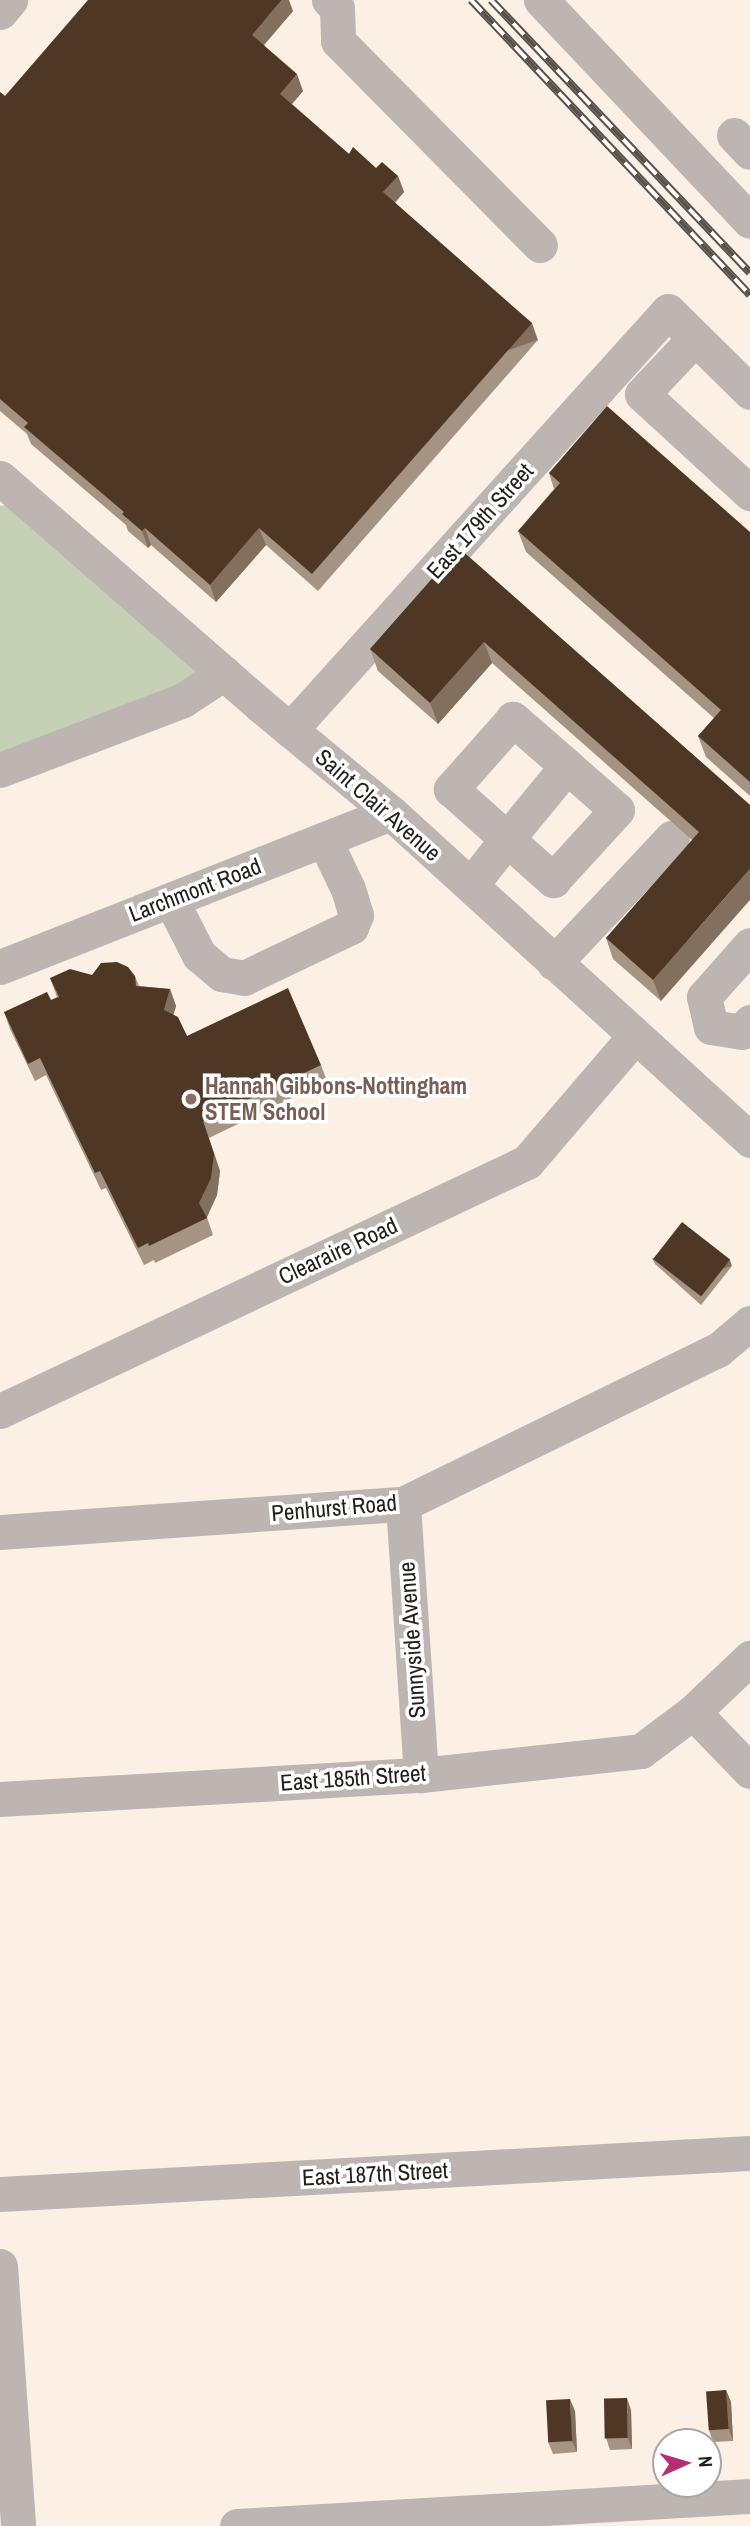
<!DOCTYPE html>
<html>
<head>
<meta charset="utf-8">
<style>
	body { margin:0 }
	#map { position:relative; width:750px; height:2526px; overflow:hidden; background:#fcefe4; font-family:"Archivo Narrow",sans-serif }
	div>[style] { position:absolute }
	.green>* { inset:0; background:#c5d0b6 }
	.minor>* { height:35px; margin:-17.5px; padding:0 17.5px; transform-origin:17.5px; border-radius:17.5px; background:#bcb5b2 }
	.rail>* { height:8px; margin-top:-4px; transform-origin:0; background:repeating-linear-gradient(90deg,#fff 0 16px,#58524c 0 32px); box-sizing:border-box; border-block:2px solid #58524c }
	.wall>* { inset:0; background:#a59484 }
	.shaded-wall>* { inset:0; background:#826f5e; transform-origin:0 0 }
	.building>* { inset:0; background:#4e3825; transform-origin:0 0 }
	.dots>* { width:19px; height:19px; translate:-50% -50%; box-sizing:border-box; border:4px solid #fff; border-radius:50% }
	span { translate:-50% -50%; white-space:nowrap; text-align:center; line-height:1.15; -webkit-text-stroke:7px #fff; paint-order:stroke }
	.street-label { font-size:23px; color:#25201c }
	.education-label { font-size:23px; color:#785e54; font-weight:700 }
	.left { translate:0 -50%; text-align:left }
	.north { position:absolute; left:652px; top:2428px; width:70px; height:70px; box-sizing:border-box; background:#fff; border:2px solid #a8a6a4; border-radius:50%; rotate:86deg; font-size:19px; font-weight:700; line-height:28px; text-align:center; color:#25201c }
	.north::after { content:''; display:block; margin:auto; width:24px; height:32px; background:#b42e71; clip-path:polygon(50% 0,100% 100%,50% 72%,0 100%) }
</style>
</head>
<body>
<div id="map">
	<div class="green">
		<i style="clip-path:polygon(27px 501px,224px 673px,0 770px,0 506px)"></i>
	</div>
	<div class="minor">
		<i style="left:329px;top:0;width:11px;rotate:45deg"></i>
		<i style="left:337px;top:8px;width:33px;rotate:88deg"></i>
		<i style="left:338px;top:41px;width:287px;rotate:45.3deg"></i>
		<i style="left:541px;top:0;width:304px;rotate:46.6deg"></i>
		<i style="left:0;top:12px;width:16px;rotate:-50deg"></i>
		<i style="left:734px;top:135px;width:23px;rotate:47deg"></i>
		<i style="left:695px;top:338px;width:77px;rotate:133.4deg"></i>
		<i style="left:642px;top:394px;width:147px;rotate:42.5deg"></i>
		<i style="left:0;top:478px;width:345px;rotate:41.1deg"></i>
		<i style="left:260px;top:705px;width:170px;rotate:39.5deg"></i>
		<i style="left:391px;top:813px;width:486px;rotate:42.3deg"></i>
		<i style="left:290px;top:730px;width:564px;rotate:-47.94deg"></i>
		<i style="left:668px;top:311px;width:115px;rotate:44.6deg"></i>
		<i style="left:0;top:770px;width:196px;rotate:-20.9deg"></i>
		<i style="left:183px;top:700px;width:49px;rotate:-33.4deg"></i>
		<i style="left:471px;top:885px;width:58px;rotate:-52deg"></i>
		<i style="left:507px;top:839px;width:62px;rotate:41.7deg"></i>
		<i style="left:553px;top:880px;width:95px;rotate:-47.6deg"></i>
		<i style="left:617px;top:810px;width:67px;rotate:-138.7deg"></i>
		<i style="left:567px;top:766px;width:72px;rotate:-139deg"></i>
		<i style="left:513px;top:719px;width:94px;rotate:131.5deg"></i>
		<i style="left:451px;top:789px;width:75px;rotate:41.8deg"></i>
		<i style="left:507px;top:839px;width:94px;rotate:-50.6deg"></i>
		<i style="left:171px;top:900px;width:62px;rotate:63deg"></i>
		<i style="left:199px;top:955px;width:30px;rotate:40deg"></i>
		<i style="left:222px;top:974px;width:22px;rotate:10deg"></i>
		<i style="left:244px;top:978px;width:119px;rotate:-25.5deg"></i>
		<i style="left:351px;top:927px;width:13px;rotate:-67deg"></i>
		<i style="left:356px;top:915px;width:27px;rotate:-107deg"></i>
		<i style="left:348px;top:889px;width:55px;rotate:-115.6deg"></i>
		<i style="left:554px;top:963px;width:172px;rotate:-46.7deg"></i>
		<i style="left:0;top:967px;width:420px;rotate:-21.5deg"></i>
		<i style="left:711px;top:1027px;width:31px;rotate:-103deg"></i>
		<i style="left:704px;top:997px;width:69px;rotate:-48.5deg"></i>
		<i style="left:711px;top:1027px;width:31px;rotate:9deg"></i>
		<i style="left:742px;top:1032px;width:13px;rotate:-51deg"></i>
		<i style="left:0;top:1411px;width:583px;rotate:-25.29deg"></i>
		<i style="left:527px;top:1162px;width:165px;rotate:-49.4deg"></i>
		<i style="left:403px;top:1504px;width:272px;rotate:86.2deg"></i>
		<i style="left:0;top:1532px;width:404px;rotate:-4deg"></i>
		<i style="left:403px;top:1504px;width:351px;rotate:-26.1deg"></i>
		<i style="left:718px;top:1350px;width:42px;rotate:-40.2deg"></i>
		<i style="left:693px;top:1712px;width:82px;rotate:46deg"></i>
		<i style="left:0;top:1799px;width:422px;rotate:-3.3deg"></i>
		<i style="left:421px;top:1775px;width:221px;rotate:-6.2deg"></i>
		<i style="left:641px;top:1751px;width:65px;rotate:-36.9deg"></i>
		<i style="left:693px;top:1712px;width:79px;rotate:-43.5deg"></i>
		<i style="left:0;top:2194px;width:751px;rotate:-3.13deg"></i>
		<i style="left:0;top:2266px;width:261px;rotate:86deg"></i>
		<i style="left:237px;top:2526px;width:514px;rotate:-3.35deg"></i>
	</div>
	<div class="rail">
		<i style="left:471px;top:0;width:406px;rotate:46.6deg"></i>
		<i style="left:491px;top:0;width:376px;rotate:46.5deg"></i>
	</div>
	<div class="wall">
		<i style="clip-path:polygon(293px 11px,264px 45px,303px 91px,292px 104px,349px 154px,376px 168px,398px 176px,404px 192px,395px 203px,538px 340px,318px 591px,266px 545px,216px 602px,151px 545px,148px 548px,128px 531px,126px 525px,31px 444px,27px 434px,0 411px,0 92px,5px 96px)"></i>
		<i style="clip-path:polygon(549px 473px,750px 532px,750px 796px,706px 757px,698px 736px,714px 718px,526px 552px,518px 531px,554px 489px)"></i>
		<i style="clip-path:polygon(459px 548px,750px 805px,661px 1001px,613px 959px,606px 938px,692px 840px,492px 663px,438px 724px,378px 671px,370px 649px)"></i>
		<i style="clip-path:polygon(92px 975px,135px 976px,139px 986px,170px 989px,176px 1006px,173px 1015px,187px 1036px,321px 1065px,327px 1081px,209px 1138px,220px 1171px,217px 1195px,207px 1217px,213px 1235px,155px 1263px,154px 1260px,144px 1265px,106px 1188px,101px 1190px,46px 1075px,35px 1081px,10px 1029px,4px 1012px,51px 1000px,57px 997px,50px 978px)"></i>
		<i style="clip-path:polygon(652px 1258px,732px 1266px,701px 1305px,655px 1264px)"></i>
		<i style="clip-path:polygon(726px 2390px,731px 2402px,733px 2441px,713px 2442px,709px 2430px)"></i>
		<i style="clip-path:polygon(631px 2410px,632px 2449px,610px 2450px,606px 2438px)"></i>
		<i style="clip-path:polygon(575px 2411px,577px 2452px,553px 2454px,548px 2442px)"></i>
	</div>
	<div class="shaded-wall">
		<i style="clip-path:polygon(282px 0,289px 0,293px 11px,258px 52px,252px 35px)"></i>
		<i style="clip-path:polygon(297px 74px,303px 91px,286px 111px,280px 94px)"></i>
		<i style="clip-path:polygon(398px 176px,404px 192px,389px 209px,383px 192px)"></i>
		<i style="left:532px;top:323px;width:18px;height:334px;rotate:71deg"></i>
		<i style="clip-path:polygon(145px 528px,151px 545px,148px 548px,142px 531px)"></i>
		<i style="clip-path:polygon(259px 528px,266px 545px,216px 602px,210px 585px)"></i>
		<i style="clip-path:polygon(484px 642px,492px 663px,438px 724px,430px 703px)"></i>
		<i style="clip-path:polygon(750px 869px,750px 900px,661px 1001px,653px 980px)"></i>
		<i style="clip-path:polygon(170px 989px,176px 1006px,170px 1027px,164px 1010px)"></i>
		<i style="clip-path:polygon(203px 1121px,220px 1171px,217px 1195px,206px 1219px,199px 1203px)"></i>
		<i style="left:730px;top:1260px;width:6px;height:50px;rotate:72deg"></i>
		<i style="clip-path:polygon(726px 2390px,731px 2402px,733px 2441px,729px 2429px)"></i>
		<i style="clip-path:polygon(627px 2398px,631px 2410px,632px 2449px,628px 2438px)"></i>
		<i style="clip-path:polygon(570px 2399px,575px 2411px,577px 2452px,572px 2441px)"></i>
	</div>
	<div class="building">
		<i style="clip-path:polygon(88px 0,282px 0,252px 35px,297px 74px,280px 94px,349px 154px,353px 147px,376px 168px,382px 162px,398px 176px,383px 192px,532px 323px,312px 574px,259px 528px,210px 585px,145px 528px,142px 531px,122px 514px,124px 512px,24px 427px,28px 423px,0 399px,0 92px,5px 96px)"></i>
		<i style="clip-path:polygon(607px 406px,750px 532px,750px 782px,698px 736px,721px 710px,518px 531px,560px 483px,549px 473px)"></i>
		<i style="clip-path:polygon(459px 548px,750px 805px,750px 869px,653px 980px,606px 938px,699px 832px,484px 642px,430px 703px,370px 649px)"></i>
		<i style="clip-path:polygon(117px 962px,128px 967px,135px 976px,136px 986px,170px 989px,164px 1010px,178px 1017px,187px 1036px,288px 988px,321px 1065px,203px 1121px,214px 1154px,211px 1178px,199px 1203px,207px 1218px,149px 1246px,148px 1243px,138px 1248px,100px 1171px,95px 1173px,40px 1058px,28px 1064px,4px 1012px,47px 992px,51px 1000px,59px 997px,50px 978px,70px 969px,92px 975px,101px 963px)"></i>
		<i style="left:682px;top:1222px;width:61px;height:47px;rotate:38deg"></i>
		<i style="left:726px;top:2390px;width:39px;height:20px;rotate:86deg"></i>
		<i style="left:627px;top:2398px;width:40px;height:23px;rotate:89deg"></i>
		<i style="left:570px;top:2399px;width:42px;height:24px;rotate:87deg"></i>
	</div>
	<div class="dots">
		<i style="left:191px;top:1099px;background:#8d6e63"></i>
	</div>
	<div class="street-label">
		<span style="left:480px;top:521px;rotate:-48deg">East 179th Street</span>
		<span style="left:378px;top:805px;rotate:41deg">Saint Clair Avenue</span>
		<span style="left:195px;top:890px;rotate:-21deg">Larchmont Road</span>
		<span style="left:338px;top:1251px;rotate:-25deg">Clearaire Road</span>
		<span style="left:334px;top:1508px;rotate:-5deg">Penhurst Road</span>
		<span style="left:412px;top:1640px;rotate:-94deg">Sunnyside Avenue</span>
		<span style="left:353px;top:1778px;rotate:-4deg">East 185th Street</span>
		<span style="left:375px;top:2174px;rotate:-3deg">East 187th Street</span>
	</div>
	<div class="education-label">
		<span class="left" style="left:205px;top:1099px">Hannah Gibbons-Nottingham<br>STEM School</span>
	</div>
	<div class="north">N</div>
</div>
</body>
</html>
